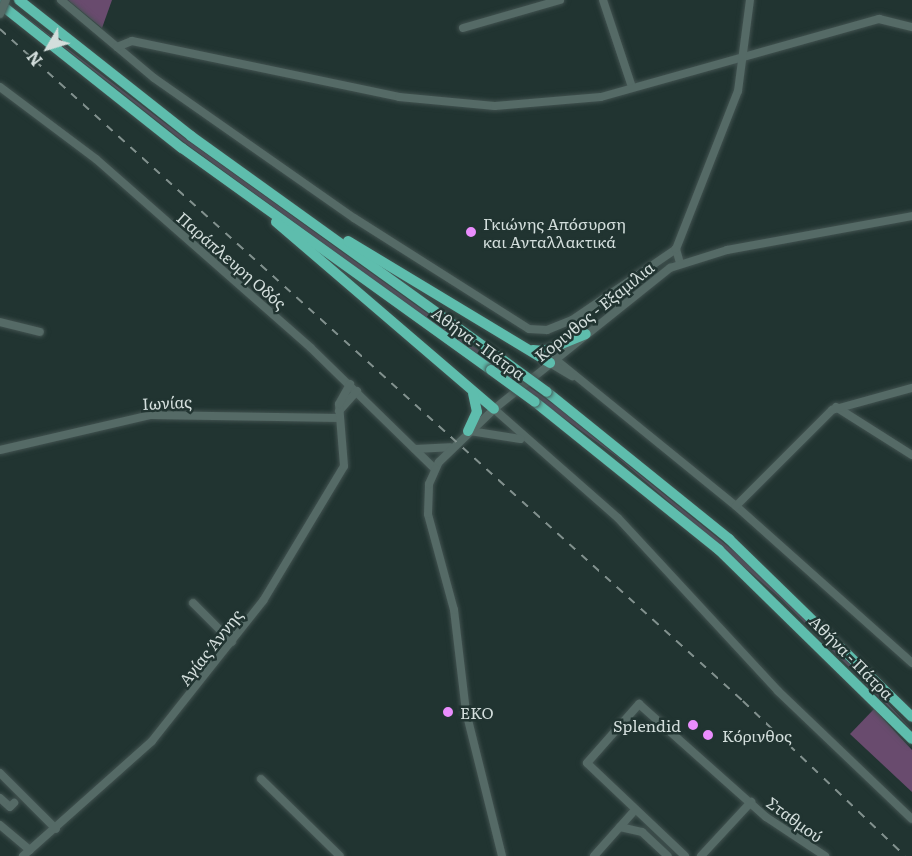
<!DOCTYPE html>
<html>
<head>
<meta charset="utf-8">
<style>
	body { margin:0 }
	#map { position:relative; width:912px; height:856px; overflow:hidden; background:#213431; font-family:Literata,serif }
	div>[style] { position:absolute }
	.green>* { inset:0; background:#694b6e }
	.roads { filter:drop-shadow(0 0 2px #425250) drop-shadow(0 0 2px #425250) }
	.minor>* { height:8px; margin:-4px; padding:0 4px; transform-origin:4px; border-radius:4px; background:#556a66 }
	.highway>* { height:10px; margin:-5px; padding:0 5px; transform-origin:5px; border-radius:5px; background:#5ebdad }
	.rail>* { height:1.5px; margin-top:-0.75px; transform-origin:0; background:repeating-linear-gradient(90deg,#82918e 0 8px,transparent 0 16px) }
	.bridges { filter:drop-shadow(0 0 2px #425250) drop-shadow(0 0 2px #425250) }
	.minor-bridge>* { height:8px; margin:-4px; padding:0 4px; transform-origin:4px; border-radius:4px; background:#556a66 }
	.highway-bridge>* { height:10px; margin:-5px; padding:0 5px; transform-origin:5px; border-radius:5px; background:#5ebdad }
	.dots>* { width:16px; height:16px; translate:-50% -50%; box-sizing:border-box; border:3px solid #213431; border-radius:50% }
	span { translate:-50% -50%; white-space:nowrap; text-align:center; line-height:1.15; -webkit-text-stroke:5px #213431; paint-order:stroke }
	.poi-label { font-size:16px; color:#d3dedc }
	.left { translate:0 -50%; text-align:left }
	.right { translate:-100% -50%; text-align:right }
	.street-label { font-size:16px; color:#d3dedc }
	.north { position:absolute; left:18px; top:18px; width:60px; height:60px; -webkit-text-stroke:4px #213431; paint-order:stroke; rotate:232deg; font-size:16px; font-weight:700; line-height:24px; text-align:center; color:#d3dedc }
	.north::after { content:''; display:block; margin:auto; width:21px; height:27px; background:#d3dedc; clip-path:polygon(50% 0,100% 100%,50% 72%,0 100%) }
</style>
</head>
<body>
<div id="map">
	<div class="green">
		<i style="clip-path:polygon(4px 0,187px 140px,557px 407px,736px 553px,838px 649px,912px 730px,780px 598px,616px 456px,185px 143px)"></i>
		<i style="clip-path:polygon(68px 0,112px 0,102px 28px)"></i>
		<i style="clip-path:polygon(874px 709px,912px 750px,912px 792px,850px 734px)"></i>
	</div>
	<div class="roads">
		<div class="minor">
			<i style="left:61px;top:0;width:121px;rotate:40deg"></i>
			<i style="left:154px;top:78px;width:244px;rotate:35deg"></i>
			<i style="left:354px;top:218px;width:207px;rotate:32.4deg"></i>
			<i style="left:529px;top:329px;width:18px;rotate:3deg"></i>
			<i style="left:547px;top:330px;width:27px;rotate:-22deg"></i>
			<i style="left:572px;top:320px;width:126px;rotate:-34.3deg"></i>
			<i style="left:603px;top:0;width:92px;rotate:71.6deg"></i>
			<i style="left:463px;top:28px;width:101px;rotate:-16.1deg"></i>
			<i style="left:117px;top:47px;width:16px;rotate:-22deg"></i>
			<i style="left:132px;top:41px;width:273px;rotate:11.8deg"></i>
			<i style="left:399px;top:97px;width:96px;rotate:5.4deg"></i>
			<i style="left:495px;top:106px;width:106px;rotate:-4.9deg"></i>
			<i style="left:601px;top:97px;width:289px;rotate:-15.7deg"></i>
			<i style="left:879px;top:19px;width:34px;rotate:14deg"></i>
			<i style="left:0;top:87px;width:120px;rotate:36.9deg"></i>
			<i style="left:96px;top:159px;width:286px;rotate:41.3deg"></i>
			<i style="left:311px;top:348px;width:173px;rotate:44.3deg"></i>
			<i style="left:680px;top:263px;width:15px;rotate:-106deg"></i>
			<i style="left:676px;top:249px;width:170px;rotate:-68.6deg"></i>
			<i style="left:738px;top:91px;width:92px;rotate:-82.5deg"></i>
			<i style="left:0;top:322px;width:41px;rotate:14deg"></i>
			<i style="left:555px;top:359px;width:233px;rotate:39.1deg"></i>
			<i style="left:736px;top:506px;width:236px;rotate:41.7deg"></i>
			<i style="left:550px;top:363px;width:26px;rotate:31deg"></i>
			<i style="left:836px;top:407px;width:90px;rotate:32.3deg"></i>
			<i style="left:494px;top:409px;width:165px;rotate:41.3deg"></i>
			<i style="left:618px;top:518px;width:236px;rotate:47.2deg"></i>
			<i style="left:778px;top:691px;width:185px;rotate:43.7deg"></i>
			<i style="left:339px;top:411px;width:27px;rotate:-48deg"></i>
			<i style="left:470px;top:431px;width:51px;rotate:9.1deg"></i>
			<i style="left:415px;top:449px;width:35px;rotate:-3deg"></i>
			<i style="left:0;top:450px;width:154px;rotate:-13.1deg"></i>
			<i style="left:150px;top:415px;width:190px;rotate:0.9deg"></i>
			<i style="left:736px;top:506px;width:136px;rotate:-45deg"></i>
			<i style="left:832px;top:410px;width:83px;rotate:-15.4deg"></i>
			<i style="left:193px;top:603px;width:55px;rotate:45deg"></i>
			<i style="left:0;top:773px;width:79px;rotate:45deg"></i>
			<i style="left:261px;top:779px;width:110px;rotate:44.3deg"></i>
			<i style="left:0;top:798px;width:13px;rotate:42deg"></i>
			<i style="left:10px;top:807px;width:6px;rotate:-45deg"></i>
			<i style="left:0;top:825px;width:39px;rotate:40deg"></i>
			<i style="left:620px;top:827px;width:23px;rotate:13deg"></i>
			<i style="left:642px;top:832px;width:35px;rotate:43deg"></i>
			<i style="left:23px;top:856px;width:173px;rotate:-41.7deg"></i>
			<i style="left:152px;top:741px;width:179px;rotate:-51.6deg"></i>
			<i style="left:263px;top:601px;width:157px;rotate:-59deg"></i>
			<i style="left:344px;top:466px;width:62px;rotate:-94.6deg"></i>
			<i style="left:339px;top:404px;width:23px;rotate:-61deg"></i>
			<i style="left:502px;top:856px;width:148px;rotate:-104deg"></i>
			<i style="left:466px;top:712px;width:103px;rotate:-96.7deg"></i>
			<i style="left:454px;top:610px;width:99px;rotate:-105.2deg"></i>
			<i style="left:428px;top:514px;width:30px;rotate:-88deg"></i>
			<i style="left:429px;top:484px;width:24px;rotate:-66deg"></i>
			<i style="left:439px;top:462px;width:76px;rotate:-43.9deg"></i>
			<i style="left:494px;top:409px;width:226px;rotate:-38.7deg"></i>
			<i style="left:670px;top:268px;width:60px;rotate:-17.5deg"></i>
			<i style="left:727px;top:250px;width:188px;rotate:-10.4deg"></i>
			<i style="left:594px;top:856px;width:62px;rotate:-48.3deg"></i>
			<i style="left:685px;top:856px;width:135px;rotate:-136.5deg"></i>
			<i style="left:587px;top:763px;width:79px;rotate:-48.6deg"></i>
			<i style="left:639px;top:704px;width:170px;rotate:41.7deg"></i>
			<i style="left:766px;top:817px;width:71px;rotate:33.5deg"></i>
			<i style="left:701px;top:856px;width:74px;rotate:-47.2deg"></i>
		</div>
		<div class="highway">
			<i style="left:19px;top:0;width:219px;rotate:38.3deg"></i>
			<i style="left:191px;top:136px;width:384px;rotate:35.7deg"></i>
			<i style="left:0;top:4px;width:232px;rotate:38.4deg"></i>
			<i style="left:182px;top:148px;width:380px;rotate:35.7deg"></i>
			<i style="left:276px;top:222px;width:287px;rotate:40.6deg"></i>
			<i style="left:348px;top:241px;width:236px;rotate:31.1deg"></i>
			<i style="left:533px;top:350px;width:11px;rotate:5deg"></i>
			<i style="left:544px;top:351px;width:45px;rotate:-22deg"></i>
			<i style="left:547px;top:392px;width:234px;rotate:38.9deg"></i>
			<i style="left:729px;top:539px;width:255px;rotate:44.2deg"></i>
			<i style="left:535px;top:402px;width:236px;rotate:38.8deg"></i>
			<i style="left:719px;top:550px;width:270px;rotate:44.4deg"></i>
			<i style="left:468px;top:431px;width:21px;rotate:-65deg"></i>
			<i style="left:477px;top:412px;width:19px;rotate:-102deg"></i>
		</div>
	</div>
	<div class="rail">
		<i style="left:0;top:29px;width:1002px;rotate:42.13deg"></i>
		<i style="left:743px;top:701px;width:224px;rotate:43.7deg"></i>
	</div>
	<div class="bridges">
		<div class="minor-bridge">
			<i style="left:0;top:14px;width:15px;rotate:-67deg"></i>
		</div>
		<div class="highway-bridge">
			<i style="left:503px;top:360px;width:54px;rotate:36deg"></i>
			<i style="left:491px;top:370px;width:54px;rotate:36deg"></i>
		</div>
	</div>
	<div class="dots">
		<i style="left:471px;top:232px;background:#ea8dfd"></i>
		<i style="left:448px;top:712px;background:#ea8dfd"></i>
		<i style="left:693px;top:725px;background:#ea8dfd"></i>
		<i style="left:708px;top:735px;background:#ea8dfd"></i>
	</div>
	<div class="poi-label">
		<span class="left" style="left:483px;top:232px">Γκιώνης Απόσυρση<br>και Ανταλλακτικά</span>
		<span class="left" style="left:460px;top:712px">EKO</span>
		<span class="right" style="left:681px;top:725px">Splendid</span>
		<span class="left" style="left:722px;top:735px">Κόρινθος</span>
	</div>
	<div class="street-label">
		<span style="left:232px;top:260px;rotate:41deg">Παράπλευρη Οδός</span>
		<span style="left:594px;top:311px;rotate:-39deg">Κορινθος - Εξαμιλια</span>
		<span style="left:479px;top:343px;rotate:36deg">Αθήνα - Πάτρα</span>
		<span style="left:167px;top:402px;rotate:-3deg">Ιωνίας</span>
		<span style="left:210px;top:647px;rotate:-52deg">Αγίας Άννης</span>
		<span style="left:852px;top:657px;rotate:45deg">Αθήνα - Πάτρα</span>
		<span style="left:795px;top:819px;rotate:36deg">Σταθμού</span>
	</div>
	<div class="north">N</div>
</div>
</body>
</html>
